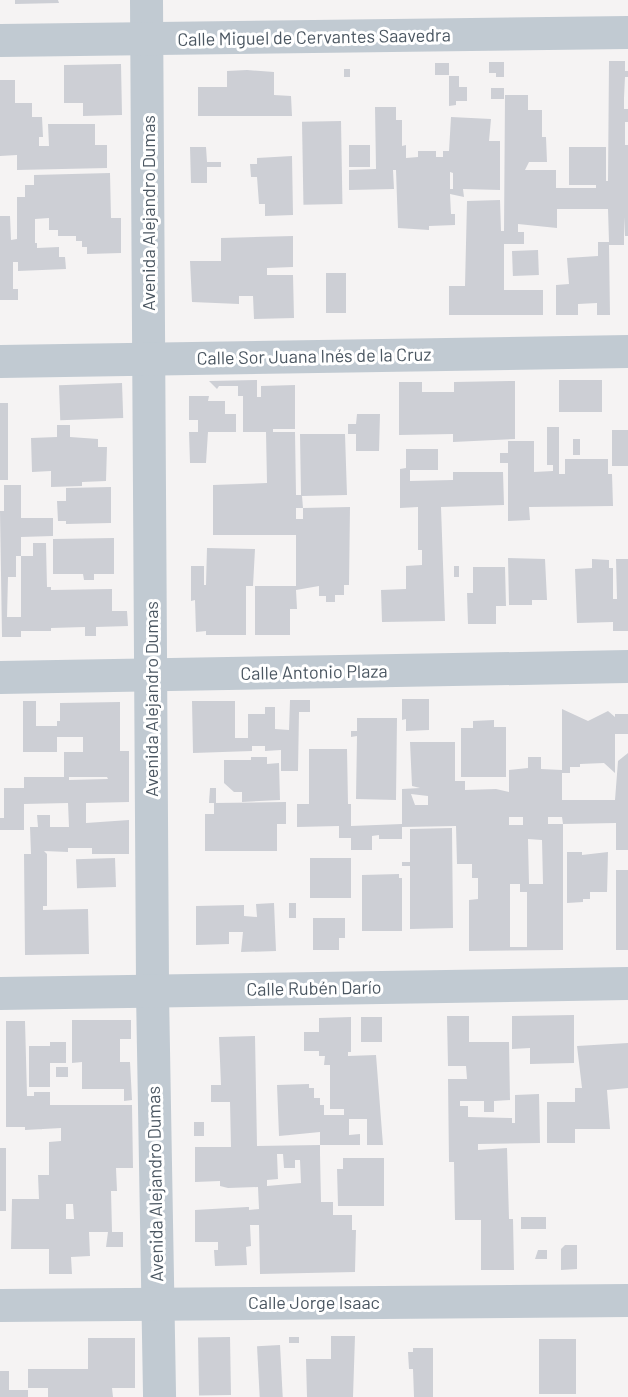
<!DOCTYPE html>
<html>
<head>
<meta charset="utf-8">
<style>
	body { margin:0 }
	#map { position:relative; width:628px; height:1397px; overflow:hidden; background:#f5f3f3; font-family:Barlow,sans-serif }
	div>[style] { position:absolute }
	.building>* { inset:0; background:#cdcfd5; transform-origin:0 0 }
	.minor>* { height:33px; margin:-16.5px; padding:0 16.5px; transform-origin:16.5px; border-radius:16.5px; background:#c1cad2 }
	span { translate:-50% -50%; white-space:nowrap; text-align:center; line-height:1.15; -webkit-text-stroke:6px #fff; paint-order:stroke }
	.street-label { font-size:18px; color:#4a5661 }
</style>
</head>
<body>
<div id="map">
	<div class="building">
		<i style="clip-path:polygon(15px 0,58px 0,59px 3px,15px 4px)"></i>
		<i style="clip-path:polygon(609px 61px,625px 61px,625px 71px,628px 71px,628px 77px,625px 77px,624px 98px,624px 109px,628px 109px,628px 122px,625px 122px,625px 145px,628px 145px,628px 236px,625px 236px,624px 217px,624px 245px,609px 245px,610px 315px,597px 315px,597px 303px,578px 304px,578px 315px,556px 315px,556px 285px,569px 284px,567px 258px,598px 256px,598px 242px,609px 242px,608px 209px,557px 209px,557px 228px,518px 224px,518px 232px,524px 232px,524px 244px,504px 244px,504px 290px,543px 290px,543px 315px,449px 315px,449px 286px,465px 286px,467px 201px,500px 200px,501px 231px,504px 231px,505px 95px,528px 95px,528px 110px,542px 110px,542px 137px,546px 137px,547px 162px,529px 162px,525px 170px,556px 170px,556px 188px,596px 188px,596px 185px,569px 185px,569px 147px,606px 147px,606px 181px,608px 181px)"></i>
		<i style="clip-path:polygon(489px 62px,504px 62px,504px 77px,496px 77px,496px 73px,489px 73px)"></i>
		<i style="left:435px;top:63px;width:14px;height:12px"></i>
		<i style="clip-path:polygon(121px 64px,122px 115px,83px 116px,83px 103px,64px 103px,64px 65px)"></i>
		<i style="left:344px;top:69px;width:6px;height:8px"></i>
		<i style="clip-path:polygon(247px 70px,274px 72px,274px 95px,291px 96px,292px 116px,198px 116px,198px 87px,227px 87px,227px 71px)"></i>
		<i style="clip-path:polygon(449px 76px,459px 76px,459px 87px,467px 87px,467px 101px,456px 101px,456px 105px,449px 106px)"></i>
		<i style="clip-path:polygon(0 80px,15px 80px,15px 103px,32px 103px,32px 117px,42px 117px,43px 137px,39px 137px,39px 146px,49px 146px,48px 124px,95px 124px,95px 145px,107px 145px,107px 168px,17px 170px,17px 155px,0 156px)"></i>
		<i style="left:491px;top:88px;width:13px;height:11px"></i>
		<i style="clip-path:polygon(evenodd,375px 107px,396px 107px,396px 120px,402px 120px,402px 146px,406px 145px,406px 158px,418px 157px,418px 151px,436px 151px,436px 157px,443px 157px,443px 151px,449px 151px,451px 117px,491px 119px,489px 141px,500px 141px,500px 190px,463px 189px,464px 197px,450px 194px,451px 214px,455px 214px,455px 225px,429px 226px,429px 230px,398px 228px,396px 170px,393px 170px,394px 189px,349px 190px,349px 170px,376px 169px,375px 107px,450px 172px,453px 173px,453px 189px,450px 189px,450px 172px)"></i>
		<i style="left:341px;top:121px;width:83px;height:39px;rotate:89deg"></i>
		<i style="left:349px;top:145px;width:21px;height:22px"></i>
		<i style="clip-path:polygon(190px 147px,206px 147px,207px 162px,221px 162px,221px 167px,207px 167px,207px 183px,191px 183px)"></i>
		<i style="clip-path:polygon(292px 156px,293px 215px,265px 216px,265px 204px,259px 204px,257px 177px,251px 177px,250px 164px,257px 164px,257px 158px)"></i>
		<i style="clip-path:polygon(110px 173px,111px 218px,121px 218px,121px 253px,87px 254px,87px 247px,82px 247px,82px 241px,76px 241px,76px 236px,58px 236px,58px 230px,49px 230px,49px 218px,35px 219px,35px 243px,37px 243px,37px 248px,59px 247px,59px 257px,65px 257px,66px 269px,18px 271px,18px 262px,13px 262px,13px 289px,18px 289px,18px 300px,0 300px,0 216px,10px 216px,11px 240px,17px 239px,17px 197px,25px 197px,25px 185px,34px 185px,34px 175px)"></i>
		<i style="clip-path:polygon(293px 236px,293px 267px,267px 268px,267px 275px,293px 275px,294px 318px,254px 319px,253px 296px,239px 296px,239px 304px,192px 302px,190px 261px,221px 261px,221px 238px)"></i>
		<i style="left:538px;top:250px;width:25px;height:26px;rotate:88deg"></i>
		<i style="left:326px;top:273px;width:20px;height:40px"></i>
		<i style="clip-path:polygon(evenodd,257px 380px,257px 397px,261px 397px,261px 386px,295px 385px,295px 429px,273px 429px,273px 432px,295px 432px,296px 495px,301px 495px,300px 434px,345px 434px,347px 495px,302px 496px,303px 508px,350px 507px,349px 585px,344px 585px,344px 595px,335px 595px,335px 602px,326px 602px,326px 596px,319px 596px,319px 586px,296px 590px,297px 609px,290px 609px,290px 635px,255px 635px,255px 586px,296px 586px,296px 535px,213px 535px,213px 485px,267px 483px,266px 432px,243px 432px,243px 396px,238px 396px,238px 386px,219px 386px,217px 389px,209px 381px,257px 380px,296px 508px,303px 508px,303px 519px,296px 519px,296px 508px)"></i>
		<i style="left:559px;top:380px;width:43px;height:32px"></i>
		<i style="clip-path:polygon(515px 381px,515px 439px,453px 442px,453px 434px,399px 435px,399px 382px,422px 382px,422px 392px,454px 392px,454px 382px)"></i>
		<i style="left:122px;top:383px;width:35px;height:63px;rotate:88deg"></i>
		<i style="clip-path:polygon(189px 396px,209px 396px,208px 401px,225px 401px,225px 414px,236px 414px,236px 432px,208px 432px,206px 463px,190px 463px,189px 432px,198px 432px,198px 420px,189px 420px)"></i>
		<i style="left:0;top:403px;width:8px;height:77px"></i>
		<i style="clip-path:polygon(357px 414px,380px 414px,379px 451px,356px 451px,356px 434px,348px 434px,348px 424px,356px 424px)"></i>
		<i style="clip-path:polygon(57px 425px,70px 425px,70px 437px,98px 439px,98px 447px,107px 447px,106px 481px,82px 482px,82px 486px,51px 487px,51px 471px,32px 472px,31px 438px,57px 437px)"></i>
		<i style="clip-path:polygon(547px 427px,559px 427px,559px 474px,565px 474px,565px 459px,608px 459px,608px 474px,612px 474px,613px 506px,529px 507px,530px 520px,508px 521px,508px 463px,500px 463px,500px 453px,508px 453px,508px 441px,534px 441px,534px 472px,553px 471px,553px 465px,547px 465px)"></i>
		<i style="left:612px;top:430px;width:16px;height:36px"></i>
		<i style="left:573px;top:439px;width:7px;height:16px"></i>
		<i style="clip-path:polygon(406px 449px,438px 449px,438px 470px,410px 470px,410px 481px,453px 480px,453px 472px,503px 472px,504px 505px,441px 507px,445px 621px,382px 622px,381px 590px,406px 589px,406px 566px,422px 565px,422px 550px,418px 550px,418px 507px,400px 508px,400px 469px,406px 468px)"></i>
		<i style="clip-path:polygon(evenodd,4px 485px,21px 485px,21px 518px,53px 518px,53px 536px,21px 537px,21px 556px,33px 556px,33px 543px,46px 543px,47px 587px,51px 587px,51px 590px,112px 589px,112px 611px,127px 611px,128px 626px,96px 627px,96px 636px,85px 636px,85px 627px,51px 628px,51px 631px,21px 631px,21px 637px,2px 637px,0 511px,4px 511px,4px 485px,16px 556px,21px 556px,21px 617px,7px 617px,8px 577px,16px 577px,16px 556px)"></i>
		<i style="clip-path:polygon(111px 487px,111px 523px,66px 524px,66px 521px,58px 521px,57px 501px,66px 501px,66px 488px)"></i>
		<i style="clip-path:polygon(114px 538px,114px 574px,94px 574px,94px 580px,84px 580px,83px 574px,53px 574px,53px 539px)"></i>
		<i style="clip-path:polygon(207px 548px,255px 549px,253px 586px,246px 586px,246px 635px,206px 635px,206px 631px,196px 632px,195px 600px,191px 601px,191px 566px,204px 566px,204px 585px,206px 585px)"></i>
		<i style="clip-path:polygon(508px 558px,545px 559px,547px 600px,532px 600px,532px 605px,509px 605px)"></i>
		<i style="clip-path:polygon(592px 559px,609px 560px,609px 568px,613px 568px,613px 599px,617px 599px,616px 559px,628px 559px,628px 631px,613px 631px,613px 622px,577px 623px,575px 569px,592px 568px)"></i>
		<i style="left:454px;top:566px;width:5px;height:11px"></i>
		<i style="clip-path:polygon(473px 567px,505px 567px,506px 606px,496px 606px,496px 624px,468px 624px,467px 593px,473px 593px)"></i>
		<i style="clip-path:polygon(402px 699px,429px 699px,429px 730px,406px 731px,406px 719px,402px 720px)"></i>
		<i style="clip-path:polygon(290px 700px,310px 700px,310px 712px,299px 712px,298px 771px,281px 771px,281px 750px,265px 751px,265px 746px,252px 746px,252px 751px,193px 753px,192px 701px,235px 701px,235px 738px,248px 738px,248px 714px,265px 714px,265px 707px,275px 707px,275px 729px,289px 730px)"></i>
		<i style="clip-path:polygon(evenodd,23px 701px,36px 701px,36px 726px,57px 726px,57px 721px,60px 721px,60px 703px,120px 702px,120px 751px,129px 751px,129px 802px,86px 803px,86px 823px,129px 820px,129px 854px,92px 854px,92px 848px,68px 848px,68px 852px,44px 851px,47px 854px,47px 906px,43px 906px,43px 910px,88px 909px,89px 954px,25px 955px,24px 854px,31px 854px,30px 827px,38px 827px,37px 815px,50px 815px,50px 827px,69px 827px,68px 803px,24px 804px,24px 830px,0 830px,0 818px,4px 818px,4px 788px,24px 788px,24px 777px,64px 777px,64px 752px,83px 752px,83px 737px,57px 737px,57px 752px,23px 752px,23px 701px,69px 777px,107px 777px,108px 779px,69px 780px,69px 777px)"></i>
		<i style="clip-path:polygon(evenodd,562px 709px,588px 721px,608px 711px,615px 717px,615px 714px,628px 714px,628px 734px,615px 734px,615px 773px,604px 763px,580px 764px,580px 767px,570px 767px,570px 773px,562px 773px,562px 800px,615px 800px,618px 761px,628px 753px,628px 850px,616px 850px,616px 823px,563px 824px,563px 950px,469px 951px,469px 900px,478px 899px,478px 878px,472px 878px,472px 864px,457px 864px,456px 826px,402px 827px,402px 839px,379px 839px,379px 835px,372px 836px,372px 850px,351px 850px,351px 838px,339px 838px,339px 826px,297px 827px,297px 804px,309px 804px,309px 749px,347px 749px,348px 804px,351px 804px,351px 826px,402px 824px,402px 789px,420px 788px,412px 786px,410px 742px,455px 742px,455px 781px,465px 781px,465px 790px,496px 789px,509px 792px,509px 770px,528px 768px,528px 757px,541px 757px,541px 769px,562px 770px,562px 709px,411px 794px,428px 796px,428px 805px,415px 805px,411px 794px,562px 709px,509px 817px,523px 817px,523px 825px,509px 825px,509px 817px,562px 709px,548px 817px,562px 817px,563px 824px,548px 824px,548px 817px,562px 709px,528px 839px,542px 840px,543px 884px,529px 884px,528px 839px,562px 709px,510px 884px,520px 884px,520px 892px,527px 892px,527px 947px,510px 947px,510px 884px)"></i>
		<i style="clip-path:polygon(357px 718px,397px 718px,396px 800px,356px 799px,357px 736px,351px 737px,351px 731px,357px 731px)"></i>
		<i style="clip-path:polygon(494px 720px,494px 727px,506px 727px,506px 777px,461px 777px,461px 728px,473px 728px,473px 721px)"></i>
		<i style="clip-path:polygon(251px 757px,267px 757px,267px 764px,279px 763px,280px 800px,242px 802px,242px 792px,234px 792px,224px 783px,224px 760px,251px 760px)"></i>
		<i style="clip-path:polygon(210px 788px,216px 788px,216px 803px,209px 803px)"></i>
		<i style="clip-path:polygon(286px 802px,286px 824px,277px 824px,277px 851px,205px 851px,205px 814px,214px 814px,214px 803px)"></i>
		<i style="clip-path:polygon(452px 828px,453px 928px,410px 929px,410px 866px,402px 866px,402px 862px,410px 862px,410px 829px)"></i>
		<i style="clip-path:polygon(567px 852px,582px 852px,582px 855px,608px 852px,607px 892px,590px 892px,590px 899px,583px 899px,583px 902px,567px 903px)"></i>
		<i style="left:115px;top:858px;width:29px;height:39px;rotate:88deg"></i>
		<i style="left:351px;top:858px;width:40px;height:41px;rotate:90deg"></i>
		<i style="left:616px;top:870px;width:12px;height:80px"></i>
		<i style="clip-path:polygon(399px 874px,399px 878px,402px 878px,402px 931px,362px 931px,362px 875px)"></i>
		<i style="clip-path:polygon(274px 903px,276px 951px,241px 952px,243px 932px,229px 932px,229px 944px,196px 945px,196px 906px,244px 905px,244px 916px,257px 917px,256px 904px)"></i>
		<i style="left:289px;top:903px;width:7px;height:15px"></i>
		<i style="clip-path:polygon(313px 918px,345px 918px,345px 938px,339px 938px,339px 950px,313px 950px)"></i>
		<i style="clip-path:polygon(574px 1015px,574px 1063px,530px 1064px,530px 1048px,512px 1049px,512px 1016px)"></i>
		<i style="clip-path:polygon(447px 1016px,469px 1016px,469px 1042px,509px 1042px,510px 1100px,494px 1101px,494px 1112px,484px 1112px,484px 1101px,460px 1101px,460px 1106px,468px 1106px,468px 1117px,512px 1118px,512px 1123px,515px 1123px,515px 1095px,539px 1094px,540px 1143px,478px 1144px,478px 1150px,507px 1148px,509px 1219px,513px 1219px,514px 1270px,481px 1270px,481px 1220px,455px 1220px,454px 1162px,449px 1162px,448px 1079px,467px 1079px,466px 1066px,448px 1066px)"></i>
		<i style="clip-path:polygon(evenodd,351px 1017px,351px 1052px,348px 1052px,348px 1056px,376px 1055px,383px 1145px,367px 1145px,367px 1119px,349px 1119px,349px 1135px,360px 1134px,360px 1145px,320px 1145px,320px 1154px,321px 1202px,333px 1202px,333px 1215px,352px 1215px,352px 1230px,356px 1230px,355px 1272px,260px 1274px,259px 1225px,250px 1225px,251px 1246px,246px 1247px,247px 1265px,215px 1266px,214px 1250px,218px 1250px,218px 1242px,195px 1242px,195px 1210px,247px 1207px,249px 1207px,249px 1210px,259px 1209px,258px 1187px,228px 1188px,220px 1186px,220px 1181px,195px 1182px,195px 1147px,231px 1147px,230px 1102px,211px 1102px,211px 1085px,221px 1085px,219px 1037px,255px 1036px,257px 1146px,320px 1145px,320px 1132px,279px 1136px,277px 1085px,309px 1084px,309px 1088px,314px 1088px,314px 1098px,320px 1098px,320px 1105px,324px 1105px,324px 1115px,344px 1115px,344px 1109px,330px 1109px,330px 1065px,324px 1065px,325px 1056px,319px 1056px,319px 1051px,304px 1051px,304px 1032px,319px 1032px,319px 1018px,351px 1017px,277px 1154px,283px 1154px,284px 1168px,295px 1168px,295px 1160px,300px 1160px,301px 1183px,267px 1186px,267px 1180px,278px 1179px,277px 1154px)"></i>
		<i style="left:361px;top:1017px;width:21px;height:25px"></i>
		<i style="clip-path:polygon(72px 1020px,131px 1020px,131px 1039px,120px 1039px,120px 1062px,130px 1062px,132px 1100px,124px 1101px,124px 1089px,82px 1089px,82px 1062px,72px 1063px)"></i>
		<i style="clip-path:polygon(evenodd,6px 1021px,25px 1021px,27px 1096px,34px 1096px,34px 1092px,50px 1092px,50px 1105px,132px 1105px,133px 1168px,116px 1168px,117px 1191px,111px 1191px,112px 1232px,123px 1232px,123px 1247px,106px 1247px,108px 1232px,89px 1232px,90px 1256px,71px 1257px,72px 1274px,49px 1274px,49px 1249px,11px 1249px,12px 1199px,39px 1199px,38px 1175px,49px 1175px,49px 1142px,61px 1141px,61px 1128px,25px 1130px,25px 1127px,6px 1127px,6px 1021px,66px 1204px,73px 1204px,74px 1219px,66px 1219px,66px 1204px)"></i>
		<i style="clip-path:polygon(50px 1042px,66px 1042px,66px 1063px,50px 1063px,50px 1087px,29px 1087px,29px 1046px,50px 1046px)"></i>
		<i style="clip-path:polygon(628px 1043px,628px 1088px,607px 1090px,610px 1129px,575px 1129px,575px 1143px,547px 1143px,547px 1102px,575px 1102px,575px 1088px,582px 1088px,577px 1046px)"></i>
		<i style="left:56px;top:1067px;width:12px;height:10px"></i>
		<i style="left:194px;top:1122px;width:10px;height:14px"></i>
		<i style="left:0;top:1148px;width:6px;height:63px"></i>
		<i style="clip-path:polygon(343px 1158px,384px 1158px,384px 1206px,338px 1206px,337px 1169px,343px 1169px)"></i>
		<i style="left:521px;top:1217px;width:25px;height:12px"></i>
		<i style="clip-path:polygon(565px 1245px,577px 1245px,577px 1269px,561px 1270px,561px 1249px)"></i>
		<i style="clip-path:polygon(538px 1250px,547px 1250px,547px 1259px,535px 1259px)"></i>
		<i style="clip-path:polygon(331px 1336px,355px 1336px,353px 1397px,307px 1397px,306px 1359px,331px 1359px)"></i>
		<i style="left:230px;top:1337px;width:58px;height:32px;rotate:89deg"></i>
		<i style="left:289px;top:1337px;width:10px;height:6px"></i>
		<i style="clip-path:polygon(88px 1338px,135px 1338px,135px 1388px,112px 1388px,113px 1397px,48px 1397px,48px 1388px,28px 1388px,28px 1369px,88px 1369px)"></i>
		<i style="left:539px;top:1339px;width:37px;height:55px"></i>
		<i style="left:280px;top:1345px;width:52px;height:23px;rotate:87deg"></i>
		<i style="clip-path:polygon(413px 1348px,433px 1348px,433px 1397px,414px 1397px,413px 1369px,409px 1369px,408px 1352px,413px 1352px)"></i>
		<i style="clip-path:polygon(0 1371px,9px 1371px,9px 1390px,28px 1390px,28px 1397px,0 1397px)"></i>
	</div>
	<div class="minor">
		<i style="left:146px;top:0;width:992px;rotate:89.65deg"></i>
		<i style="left:152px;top:992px;width:405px;rotate:89deg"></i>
		<i style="left:0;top:40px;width:628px;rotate:-0.73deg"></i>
		<i style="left:0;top:361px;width:628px;rotate:-0.91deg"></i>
		<i style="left:0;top:677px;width:628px;rotate:-1deg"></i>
		<i style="left:0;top:993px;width:628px;rotate:-0.91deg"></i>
		<i style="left:0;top:1305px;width:628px;rotate:-0.46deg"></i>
	</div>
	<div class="street-label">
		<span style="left:314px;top:37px;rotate:-1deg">Calle Miguel de Cervantes Saavedra</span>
		<span style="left:148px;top:213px;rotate:-90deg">Avenida Alejandro Dumas</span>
		<span style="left:314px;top:356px;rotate:-1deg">Calle Sor Juana Inés de la Cruz</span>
		<span style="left:314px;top:672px;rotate:-1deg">Calle Antonio Plaza</span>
		<span style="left:151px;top:699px;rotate:-90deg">Avenida Alejandro Dumas</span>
		<span style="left:314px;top:988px;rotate:-1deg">Calle Rubén Darío</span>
		<span style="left:155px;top:1184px;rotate:-91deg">Avenida Alejandro Dumas</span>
		<span style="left:314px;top:1302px">Calle Jorge Isaac</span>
	</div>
</div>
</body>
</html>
